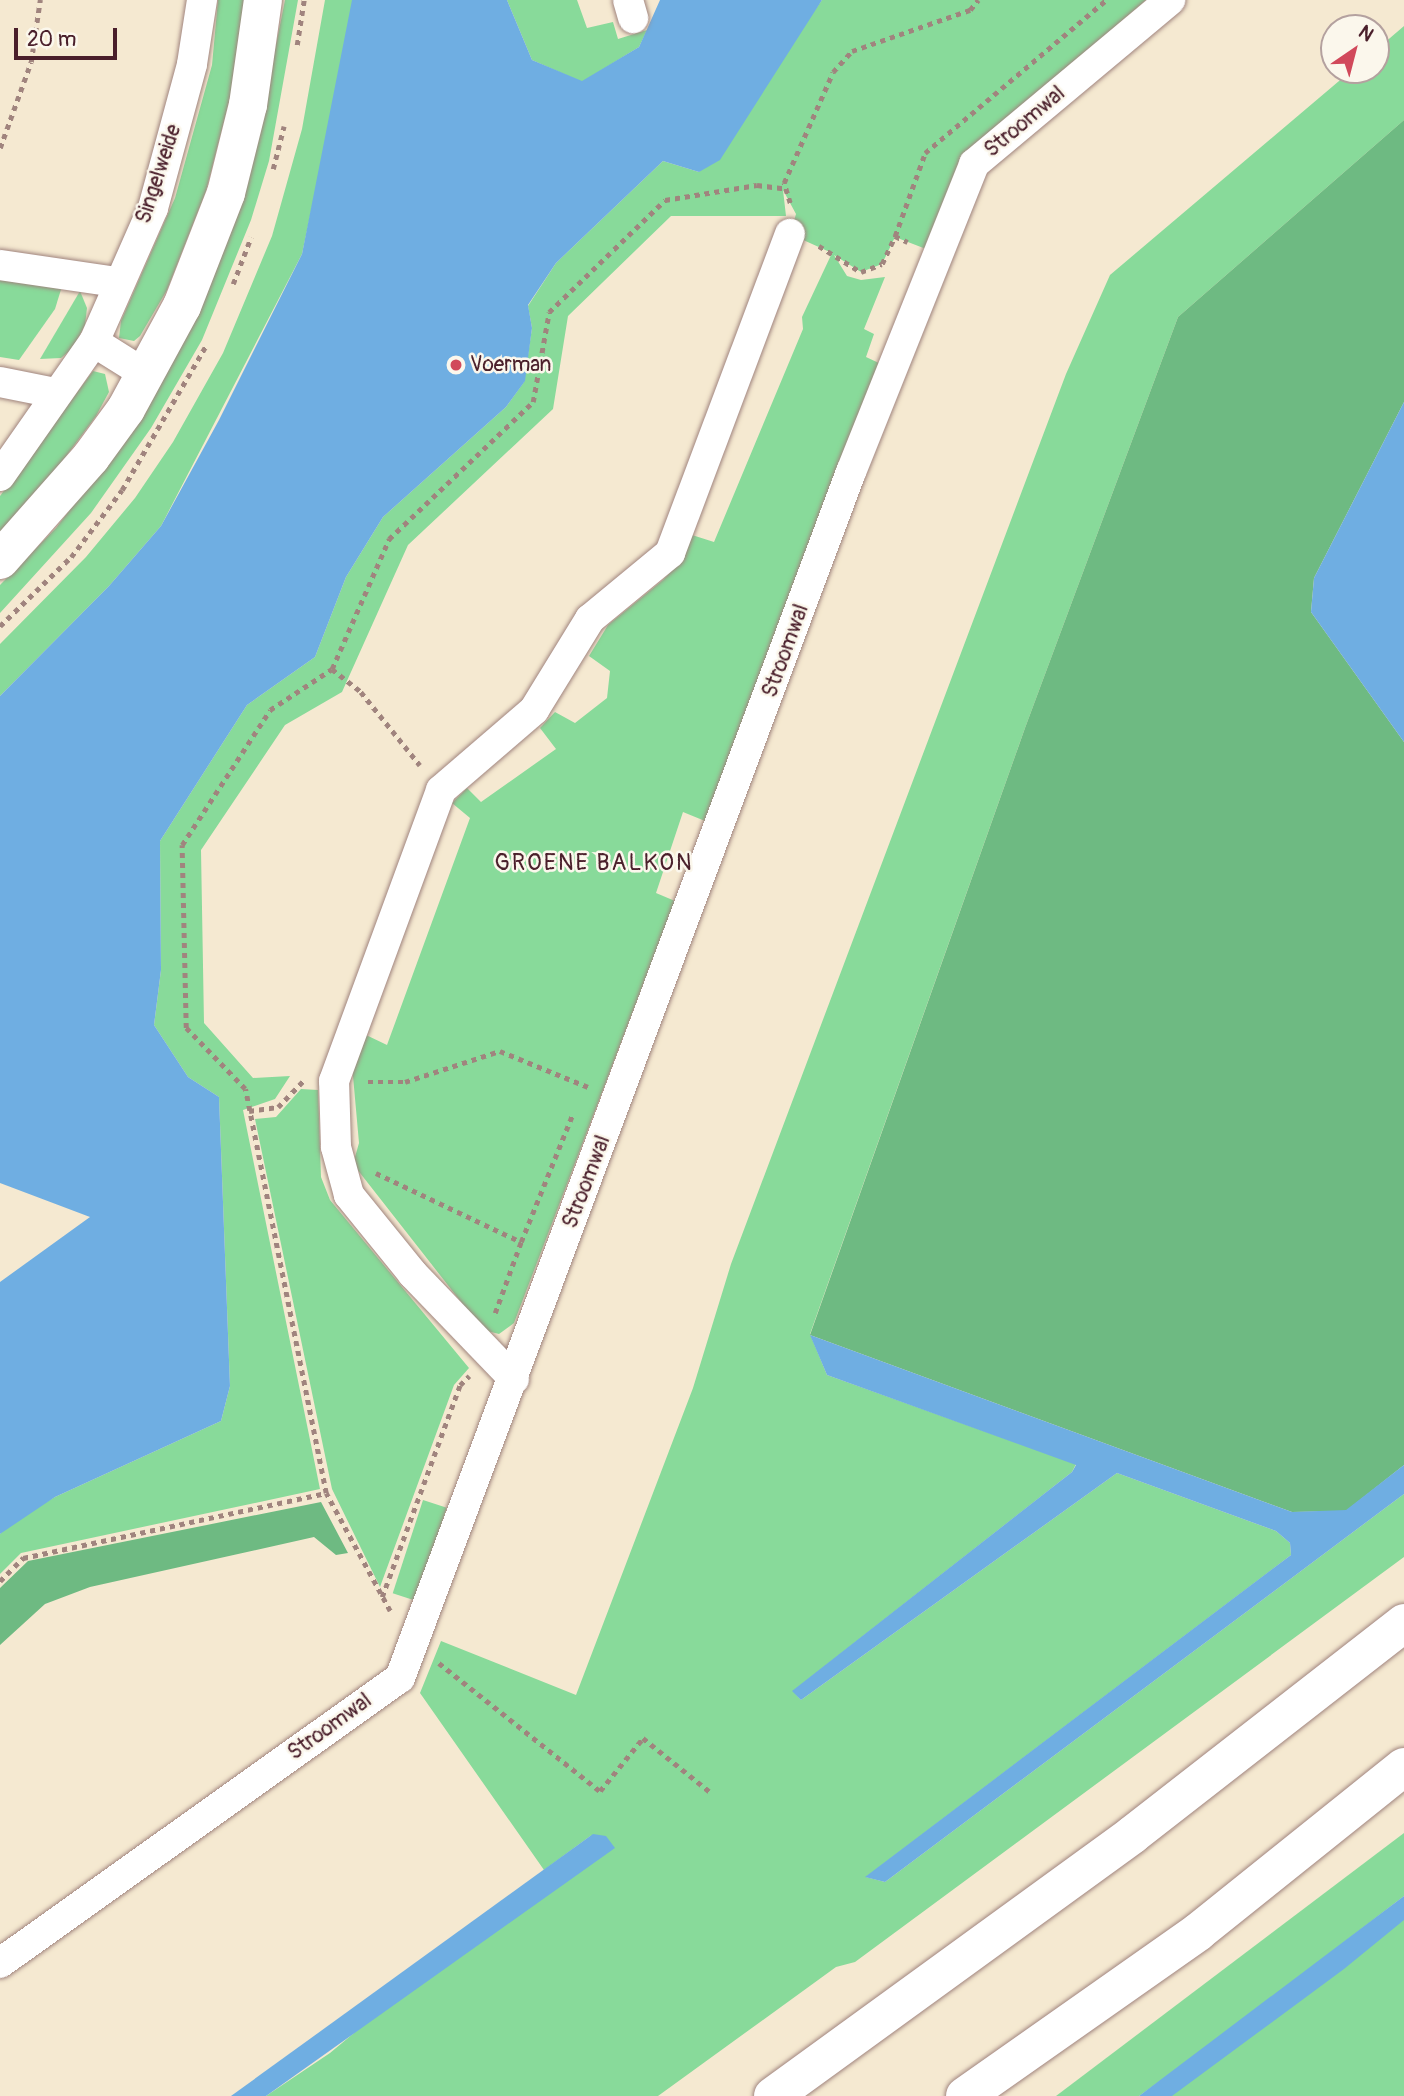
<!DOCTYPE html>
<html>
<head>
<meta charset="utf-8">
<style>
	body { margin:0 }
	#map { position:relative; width:1404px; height:2096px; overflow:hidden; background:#f5e9d1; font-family:Pangolin,sans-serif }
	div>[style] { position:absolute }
	.green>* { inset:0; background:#88da9a; transform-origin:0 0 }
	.forest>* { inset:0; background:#6eba82 }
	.water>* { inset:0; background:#6faee2 }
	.path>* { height:4.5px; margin-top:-2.25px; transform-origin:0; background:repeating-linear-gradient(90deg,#a0847e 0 5px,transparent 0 10px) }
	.roads { filter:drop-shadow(0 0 2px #a0847e) drop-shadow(0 0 2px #a0847e) }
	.minor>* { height:30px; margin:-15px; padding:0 15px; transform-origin:15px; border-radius:15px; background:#fff }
	.secondary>* { height:38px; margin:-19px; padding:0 19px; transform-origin:19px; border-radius:19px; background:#fff }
	.motorway>* { height:38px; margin:-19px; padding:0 19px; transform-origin:19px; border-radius:19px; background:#fff }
	.dots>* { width:19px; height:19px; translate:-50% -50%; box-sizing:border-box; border:4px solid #fbf7ec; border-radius:50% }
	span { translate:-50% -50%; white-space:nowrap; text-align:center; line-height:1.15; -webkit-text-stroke:5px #fbf7ec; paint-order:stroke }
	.street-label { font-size:21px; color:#4a1f2b }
	.poi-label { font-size:21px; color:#4a1f2b }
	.left { translate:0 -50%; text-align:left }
	.neighbourhood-label { font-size:23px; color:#4a1f2b; letter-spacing:2px }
	.north { position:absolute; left:1320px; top:14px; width:70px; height:70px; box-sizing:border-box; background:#fbf7ec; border:2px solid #b4a19f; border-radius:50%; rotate:35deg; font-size:19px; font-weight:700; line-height:28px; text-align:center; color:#4a1f2b }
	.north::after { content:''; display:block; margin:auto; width:24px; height:32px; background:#d1495b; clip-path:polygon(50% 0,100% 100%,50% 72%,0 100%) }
	.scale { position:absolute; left:14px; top:28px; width:103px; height:32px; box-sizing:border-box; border:4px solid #4a1f2b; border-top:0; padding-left:9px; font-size:21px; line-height:24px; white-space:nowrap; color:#4a1f2b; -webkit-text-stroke:5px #fbf7ec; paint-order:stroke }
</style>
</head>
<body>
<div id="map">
	<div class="green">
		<i style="clip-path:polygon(218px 0,248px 0,239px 63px,206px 191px,167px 290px,140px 336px,134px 341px,119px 338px,121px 321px,175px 198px,212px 65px)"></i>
		<i style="clip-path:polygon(285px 0,298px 0,269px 161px,251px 220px,202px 340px,151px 428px,91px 513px,0 613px,0 585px,56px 528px,105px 464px,258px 135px)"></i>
		<i style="clip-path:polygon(325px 0,352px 0,352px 18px,302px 254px,161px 526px,109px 586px,0 696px,0 644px,86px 557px,135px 498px,173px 442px,223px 353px,272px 236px,302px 129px)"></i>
		<i style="clip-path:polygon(507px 0,577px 0,587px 28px,613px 22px,618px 39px,647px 30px,639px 47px,582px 82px,532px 60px)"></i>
		<i style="clip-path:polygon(822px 0,1146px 0,960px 160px,926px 249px,895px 237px,882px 264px,861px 272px,834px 255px,847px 276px,861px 280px,885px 277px,864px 329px,874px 334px,866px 357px,881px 364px,705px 821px,683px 812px,656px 893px,675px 901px,514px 1323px,499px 1334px,483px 1330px,353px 1164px,359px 1143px,352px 1065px,364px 1034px,387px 1045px,470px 818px,452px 803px,467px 788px,481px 802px,556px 749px,540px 728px,555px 712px,575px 723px,607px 698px,610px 671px,589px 656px,608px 625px,663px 580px,681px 561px,692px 535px,714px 542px,803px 329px,802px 317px,832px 253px,790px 234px,796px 214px,783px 190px,786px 216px,671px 216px,568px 316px,553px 409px,408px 545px,342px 692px,285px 725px,201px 850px,204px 1023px,253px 1078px,290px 1076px,275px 1099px,243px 1110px,320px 1489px,21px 1553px,0 1574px,0 1534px,13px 1521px,55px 1497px,221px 1421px,230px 1386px,219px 1097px,188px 1077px,154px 1025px,161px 970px,160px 841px,247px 705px,315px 657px,346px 577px,383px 517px,506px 407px,524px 382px,532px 328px,528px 306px,556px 263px,663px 161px,699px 172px)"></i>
		<i style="clip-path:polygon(1404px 26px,1404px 120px,1178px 317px,1025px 728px,810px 1334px,827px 1375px,1076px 1464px,1072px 1472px,793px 1691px,801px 1700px,1117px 1473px,1276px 1531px,1290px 1543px,1291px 1555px,866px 1877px,885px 1882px,1404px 1494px,1404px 1557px,855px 1962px,836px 1967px,658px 2096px,266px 2096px,330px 2053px,593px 1834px,544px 1870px,420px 1693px,441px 1641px,576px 1695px,693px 1388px,731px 1264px,1066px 374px,1110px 275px,1352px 70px,1376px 70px,1376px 50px)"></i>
		<i style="clip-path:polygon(0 275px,63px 283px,55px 309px,19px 360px,0 357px)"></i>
		<i style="clip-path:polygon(80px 291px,87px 308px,85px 325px,73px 348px,61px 358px,40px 359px)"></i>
		<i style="clip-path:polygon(93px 371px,105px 374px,109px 392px,96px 416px,32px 502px,0 535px,0 496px)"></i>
		<i style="clip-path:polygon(301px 1089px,318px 1090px,321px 1177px,330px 1200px,469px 1368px,454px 1385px,380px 1587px,332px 1489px,255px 1119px,276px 1117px)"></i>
		<i style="left:423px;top:1500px;width:25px;height:98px;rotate:18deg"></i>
		<i style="clip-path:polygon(1404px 1833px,1404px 1896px,1210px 2045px,1139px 2096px,1056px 2096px)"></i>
		<i style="clip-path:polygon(1404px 1916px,1404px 2096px,1163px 2096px)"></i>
	</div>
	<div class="forest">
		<i style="clip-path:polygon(1404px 120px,1404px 402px,1314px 578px,1311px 612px,1404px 742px,1404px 1465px,1346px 1511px,1292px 1512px,810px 1335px,1025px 728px,1178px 317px)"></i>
		<i style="clip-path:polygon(321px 1502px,348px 1553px,336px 1555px,314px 1537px,90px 1587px,45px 1604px,0 1645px,0 1588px,28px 1561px)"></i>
	</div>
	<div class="water">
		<i style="clip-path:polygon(352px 0,507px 0,532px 60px,582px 81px,639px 47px,660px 0,822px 0,720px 160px,699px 172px,663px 161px,556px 263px,528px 305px,532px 328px,525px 381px,506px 407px,383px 517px,346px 577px,315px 657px,247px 705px,160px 841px,161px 970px,154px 1025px,188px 1077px,219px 1097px,230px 1386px,221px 1421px,55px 1497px,0 1534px,0 1282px,90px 1217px,0 1183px,0 696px,109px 586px,161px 526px,219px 420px,302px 254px)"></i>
		<i style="clip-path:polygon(1404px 402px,1404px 742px,1311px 612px,1314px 578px)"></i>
		<i style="clip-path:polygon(810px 1335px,1292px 1512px,1346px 1510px,1404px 1465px,1404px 1494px,885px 1882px,865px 1877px,1291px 1555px,1290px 1543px,1276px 1531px,1117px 1473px,801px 1700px,792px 1691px,1072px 1472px,1076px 1465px,827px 1375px)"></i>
		<i style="clip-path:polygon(593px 1834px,606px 1836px,615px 1848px,266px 2096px,231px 2096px)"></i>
		<i style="clip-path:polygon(1404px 1896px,1404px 1920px,1344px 1969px,1172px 2096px,1139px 2096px)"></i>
	</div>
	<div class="path">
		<i style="left:297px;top:45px;width:46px;rotate:-81.2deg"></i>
		<i style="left:0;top:148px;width:91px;rotate:-70.2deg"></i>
		<i style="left:31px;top:62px;width:63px;rotate:-81.7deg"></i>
		<i style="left:273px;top:169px;width:44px;rotate:-75.7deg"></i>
		<i style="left:790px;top:203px;width:21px;rotate:-107deg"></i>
		<i style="left:784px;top:183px;width:121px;rotate:-66.2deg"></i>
		<i style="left:833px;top:72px;width:28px;rotate:-48deg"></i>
		<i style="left:852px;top:51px;width:125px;rotate:-19.2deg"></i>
		<i style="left:970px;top:10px;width:13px;rotate:-51deg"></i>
		<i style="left:895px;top:236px;width:88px;rotate:-70.1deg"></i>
		<i style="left:925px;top:153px;width:237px;rotate:-40.2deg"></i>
		<i style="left:819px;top:246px;width:49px;rotate:31.8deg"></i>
		<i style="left:861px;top:272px;width:22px;rotate:-21deg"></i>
		<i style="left:882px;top:264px;width:31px;rotate:-65deg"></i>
		<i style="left:895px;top:236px;width:14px;rotate:25deg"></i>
		<i style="left:233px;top:284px;width:50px;rotate:-69deg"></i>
		<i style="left:0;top:626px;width:99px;rotate:-44.2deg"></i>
		<i style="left:71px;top:557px;width:84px;rotate:-52.7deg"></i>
		<i style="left:122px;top:490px;width:169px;rotate:-59.8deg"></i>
		<i style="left:332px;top:669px;width:37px;rotate:38deg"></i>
		<i style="left:361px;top:692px;width:94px;rotate:51.1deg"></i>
		<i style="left:368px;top:1082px;width:37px"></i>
		<i style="left:405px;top:1082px;width:100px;rotate:-18.1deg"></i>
		<i style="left:500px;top:1051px;width:95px;rotate:22.2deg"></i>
		<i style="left:249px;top:1111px;width:29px;rotate:-8deg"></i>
		<i style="left:278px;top:1107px;width:36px;rotate:-46deg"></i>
		<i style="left:376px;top:1173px;width:161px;rotate:25.4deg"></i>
		<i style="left:521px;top:1242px;width:139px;rotate:-68deg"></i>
		<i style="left:495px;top:1313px;width:76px;rotate:-69.9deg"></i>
		<i style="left:0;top:1581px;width:33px;rotate:-45deg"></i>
		<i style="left:23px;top:1558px;width:310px;rotate:-12.1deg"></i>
		<i style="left:382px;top:1597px;width:226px;rotate:-69.8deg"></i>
		<i style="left:460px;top:1385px;width:13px;rotate:-45deg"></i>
		<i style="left:390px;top:1611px;width:134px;rotate:-118.5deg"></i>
		<i style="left:326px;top:1493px;width:412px;rotate:-101.3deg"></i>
		<i style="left:245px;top:1089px;width:85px;rotate:-134deg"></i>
		<i style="left:186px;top:1028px;width:183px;rotate:-91.3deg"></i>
		<i style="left:182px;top:845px;width:161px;rotate:-56.9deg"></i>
		<i style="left:270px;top:710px;width:74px;rotate:-33.5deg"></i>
		<i style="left:332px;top:669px;width:142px;rotate:-66.3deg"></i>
		<i style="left:389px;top:539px;width:199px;rotate:-43.6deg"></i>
		<i style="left:533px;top:402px;width:91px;rotate:-79.9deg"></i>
		<i style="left:549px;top:312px;width:161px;rotate:-44deg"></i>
		<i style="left:665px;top:200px;width:93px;rotate:-9.3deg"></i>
		<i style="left:757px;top:185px;width:26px;rotate:7deg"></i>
		<i style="left:439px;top:1663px;width:206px;rotate:38.5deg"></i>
		<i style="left:600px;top:1791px;width:68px;rotate:-50.9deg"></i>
		<i style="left:643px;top:1738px;width:85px;rotate:38.8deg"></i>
	</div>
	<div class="roads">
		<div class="minor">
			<i style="left:628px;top:0;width:19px;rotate:74deg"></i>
			<i style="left:0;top:265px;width:117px;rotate:8.3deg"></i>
			<i style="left:94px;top:342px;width:60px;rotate:32.1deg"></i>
			<i style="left:0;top:382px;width:56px;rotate:11.3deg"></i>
			<i style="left:0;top:476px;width:164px;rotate:-55deg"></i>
			<i style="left:94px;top:342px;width:146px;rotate:-66.2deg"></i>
			<i style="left:153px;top:208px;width:149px;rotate:-74.8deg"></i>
			<i style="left:192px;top:64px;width:65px;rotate:-81.1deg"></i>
			<i style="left:514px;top:1379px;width:146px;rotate:-133.9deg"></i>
			<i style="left:413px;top:1274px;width:102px;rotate:-129deg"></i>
			<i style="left:349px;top:1195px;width:50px;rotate:-105.2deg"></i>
			<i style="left:336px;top:1147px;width:66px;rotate:-91.7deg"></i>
			<i style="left:334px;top:1081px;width:310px;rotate:-69.8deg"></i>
			<i style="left:441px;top:790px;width:123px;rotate:-40.7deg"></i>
			<i style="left:534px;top:710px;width:107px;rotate:-58.4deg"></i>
			<i style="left:590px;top:619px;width:104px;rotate:-39.5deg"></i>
			<i style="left:670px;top:553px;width:341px;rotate:-69.4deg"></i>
			<i style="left:0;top:1963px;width:491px;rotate:-35.5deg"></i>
			<i style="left:400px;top:1678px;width:1288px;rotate:-69.5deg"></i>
			<i style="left:851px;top:472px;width:332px;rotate:-68.2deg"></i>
			<i style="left:974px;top:164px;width:256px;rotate:-39.9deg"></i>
		</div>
		<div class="secondary">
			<i style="left:0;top:560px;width:137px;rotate:-48.5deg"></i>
			<i style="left:91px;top:457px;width:59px;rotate:-53.9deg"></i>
			<i style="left:126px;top:409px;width:117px;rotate:-61.5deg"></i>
			<i style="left:182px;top:306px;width:121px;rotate:-68.7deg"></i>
			<i style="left:226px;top:193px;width:91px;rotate:-76deg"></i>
			<i style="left:248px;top:105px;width:106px;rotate:-81.9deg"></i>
		</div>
		<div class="motorway">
			<i style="left:773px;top:2096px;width:444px;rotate:-36deg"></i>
			<i style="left:1132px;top:1835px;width:345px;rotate:-37.9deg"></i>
			<i style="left:965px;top:2096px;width:285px;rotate:-35.1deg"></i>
			<i style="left:1198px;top:1932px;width:264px;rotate:-38.7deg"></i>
		</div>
	</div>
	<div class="dots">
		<i style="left:456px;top:365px;background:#d1495b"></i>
	</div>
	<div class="street-label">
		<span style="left:1025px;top:122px;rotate:-40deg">Stroomwal</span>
		<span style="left:159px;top:174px;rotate:-72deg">Singelweide</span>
		<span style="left:786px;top:651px;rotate:-70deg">Stroomwal</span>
		<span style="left:587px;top:1182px;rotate:-69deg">Stroomwal</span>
		<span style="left:330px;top:1727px;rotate:-36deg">Stroomwal</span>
	</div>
	<div class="poi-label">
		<span class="left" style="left:470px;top:365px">Voerman</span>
	</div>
	<div class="neighbourhood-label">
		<span style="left:594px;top:863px">GROENE BALKON</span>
	</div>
	<div class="north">N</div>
	<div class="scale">20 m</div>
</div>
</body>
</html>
